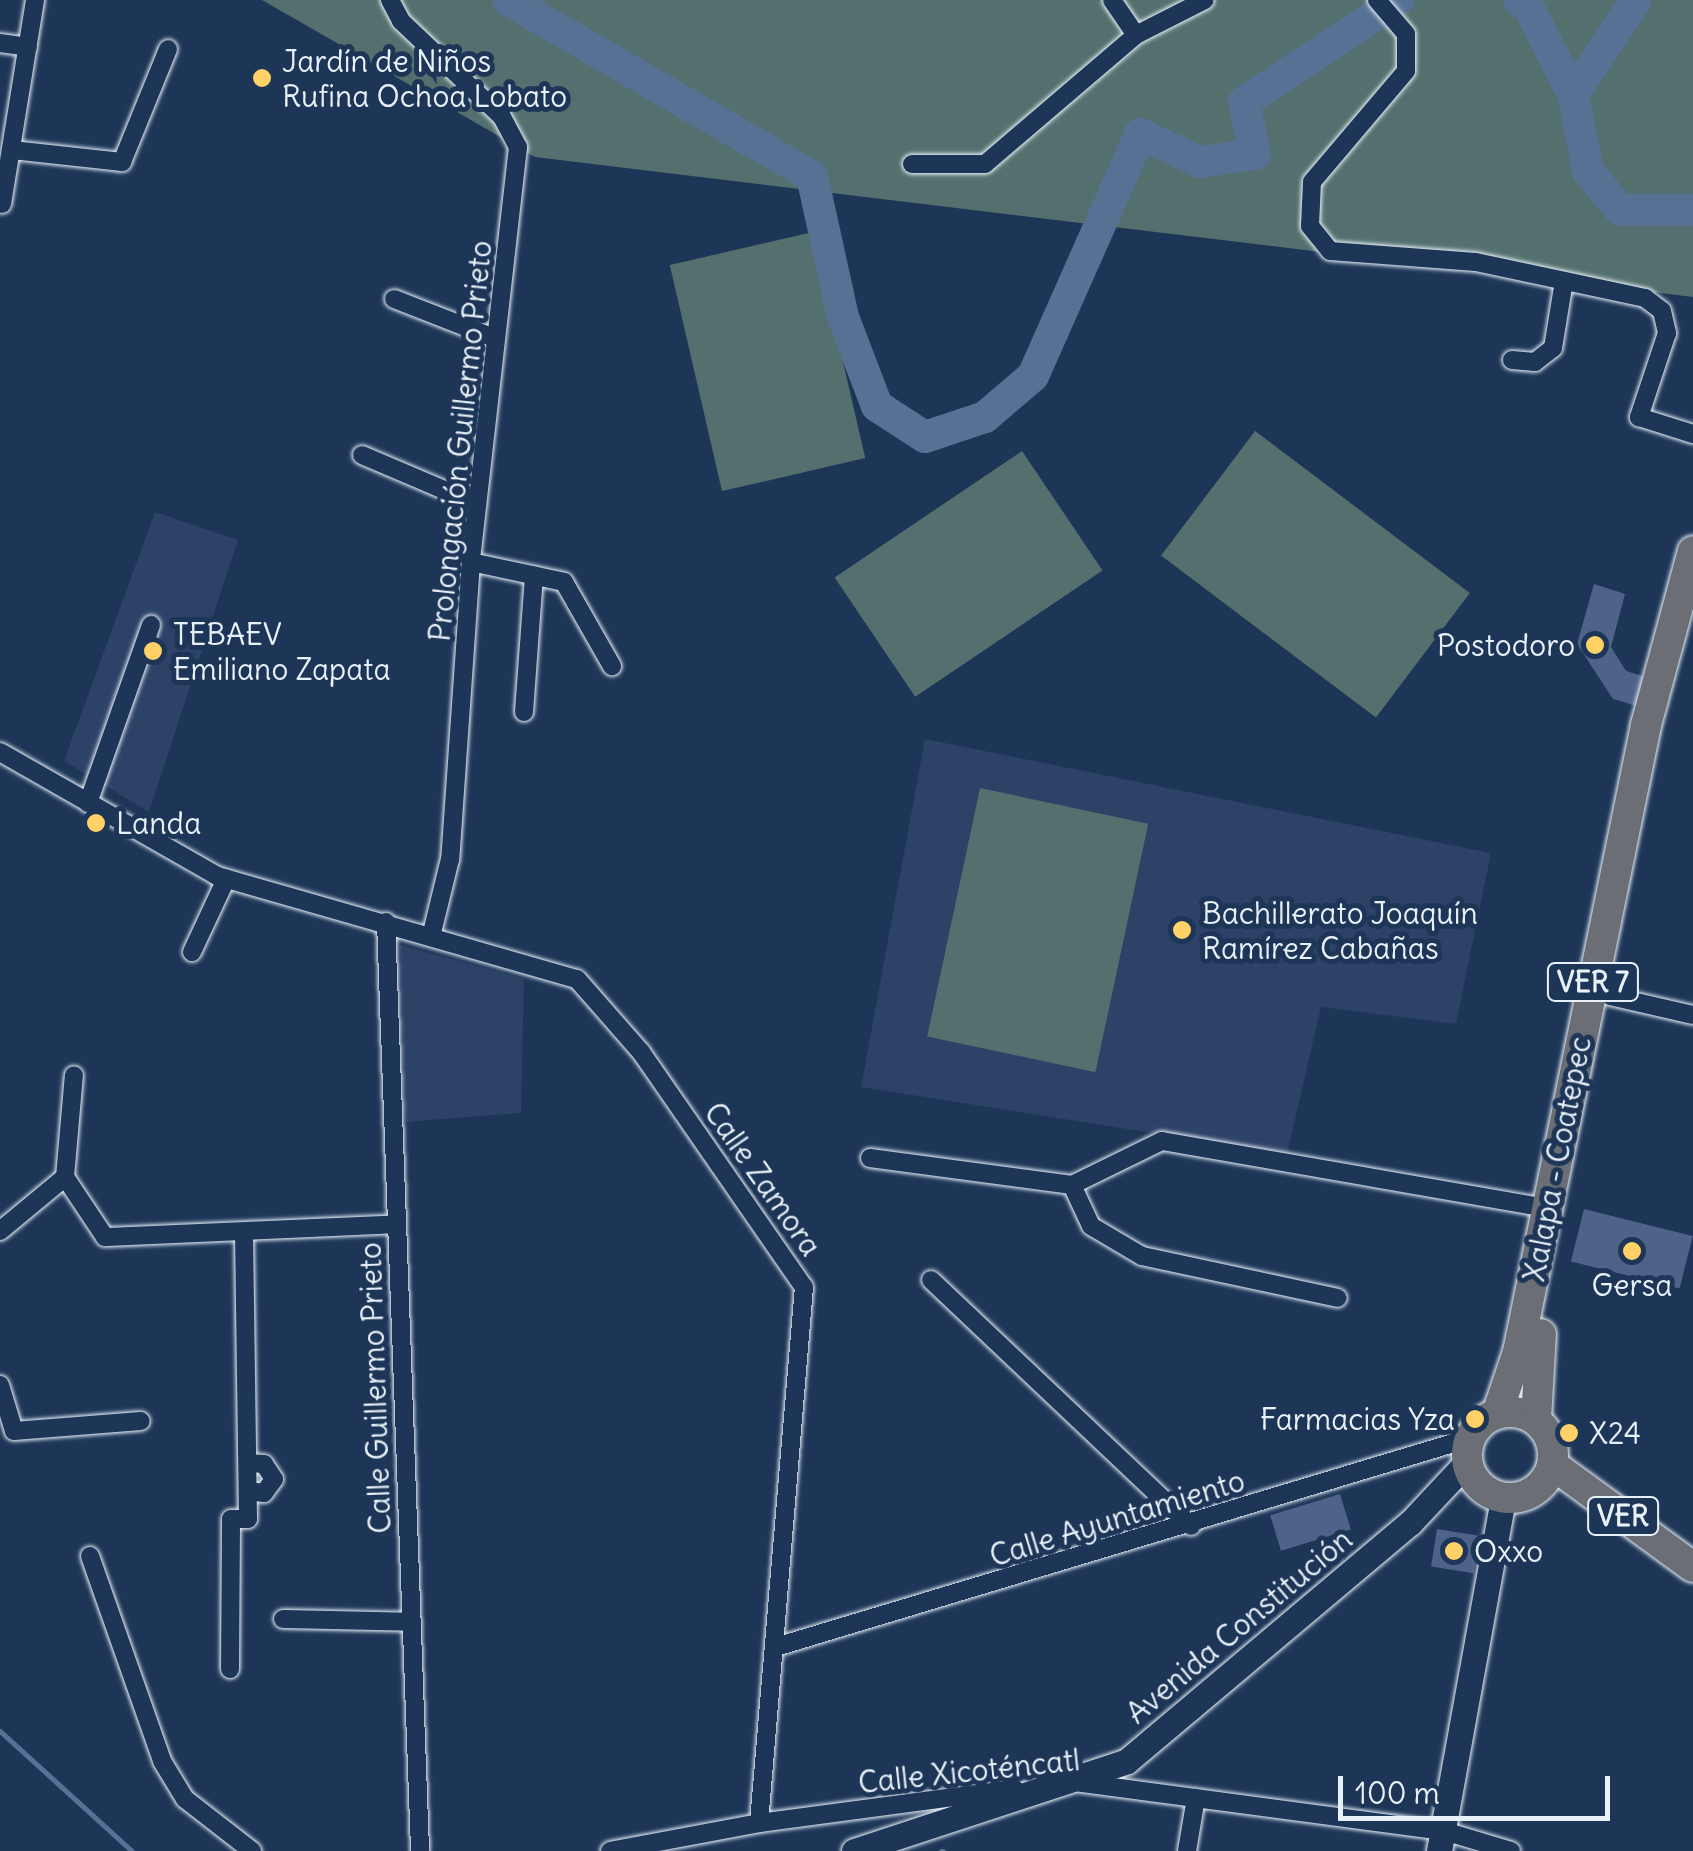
<!DOCTYPE html>
<html>
<head>
<meta charset="utf-8">
<style>
	body { margin:0 }
	#map { position:relative; width:1693px; height:1851px; overflow:hidden; background:#1d3557; font-family:Delius,sans-serif }
	div>[style] { position:absolute }
	.built>* { inset:0; background:#2c4266 }
	.green>* { inset:0; background:#53706e; transform-origin:0 0 }
	.stream>* { height:5px; margin:-2.5px; padding:0 2.5px; transform-origin:2.5px; border-radius:2.5px; background:#567193 }
	.river>* { height:32px; margin:-16px; padding:0 16px; transform-origin:16px; border-radius:16px; background:#567193 }
	.building>* { inset:0; background:#4f6289; transform-origin:0 0 }
	.roads { filter:drop-shadow(0 0 2px #e8f1f8) drop-shadow(0 0 2px #e8f1f8) }
	.minor>* { height:18px; margin:-9px; padding:0 9px; transform-origin:9px; border-radius:9px; background:#1d3557 }
	.secondary>* { height:25px; margin:-12.5px; padding:0 12.5px; transform-origin:12.5px; border-radius:12.5px; background:#1d3557 }
	.primary>* { height:30px; margin:-15px; padding:0 15px; transform-origin:15px; border-radius:15px; background:#6b6f75 }
	.primary>.ring { margin:-15px; padding:0; box-sizing:content-box; background:none; border:30px solid #6b6f75; border-radius:50% }
	.dots>* { width:28px; height:28px; translate:-50% -50%; box-sizing:border-box; border:5px solid #1d3557; border-radius:50% }
	span { translate:-50% -50%; white-space:nowrap; text-align:center; line-height:1.15; -webkit-text-stroke:10px #1d3557; paint-order:stroke }
	.shield-label span { padding:2px 8px; background:#1d3557; border:2px solid; border-radius:8px; -webkit-text-stroke-width:0 }
	.shield-label { font-size:28px; color:#e8f1f8; font-weight:700 }
	.poi-label { font-size:30px; color:#e8f1f8 }
	.left { translate:0 -50%; text-align:left }
	.right { translate:-100% -50%; text-align:right }
	.street-label { font-size:30px; color:#e8f1f8 }
	.scale { position:absolute; left:1338px; top:1776px; width:272px; height:45px; box-sizing:border-box; border:5px solid #e8f1f8; border-top:0; padding-left:12px; font-size:30px; line-height:35px; white-space:nowrap; color:#e8f1f8; -webkit-text-stroke:8px #1d3557; paint-order:stroke }
</style>
</head>
<body>
<div id="map">
	<div class="built">
		<i style="clip-path:polygon(155px 512px,238px 540px,149px 812px,64px 761px)"></i>
		<i style="clip-path:polygon(925px 739px,1491px 853px,1456px 1024px,1321px 1007px,1287px 1154px,861px 1087px)"></i>
		<i style="clip-path:polygon(400px 945px,524px 979px,521px 1113px,405px 1122px)"></i>
	</div>
	<div class="green">
		<i style="clip-path:polygon(262px 0,1693px 0,1693px 297px,535px 157px)"></i>
		<i style="left:813px;top:232px;width:232px;height:147px;rotate:77deg"></i>
		<i style="left:1255px;top:431px;width:269px;height:156px;rotate:37deg"></i>
		<i style="left:1022px;top:451px;width:144px;height:226px;rotate:56deg"></i>
		<i style="left:980px;top:788px;width:172px;height:254px;rotate:12deg"></i>
	</div>
	<div class="stream">
		<i style="left:0;top:1731px;width:178px;rotate:42.3deg"></i>
		<i style="left:941px;top:1851px;width:2px"></i>
	</div>
	<div class="river">
		<i style="left:508px;top:0;width:351px;rotate:30.1deg"></i>
		<i style="left:812px;top:176px;width:144px;rotate:77.6deg"></i>
		<i style="left:843px;top:317px;width:95px;rotate:69.1deg"></i>
		<i style="left:877px;top:406px;width:57px;rotate:32.9deg"></i>
		<i style="left:925px;top:437px;width:63px;rotate:-18.4deg"></i>
		<i style="left:985px;top:417px;width:63px;rotate:-40.5deg"></i>
		<i style="left:1033px;top:376px;width:265px;rotate:-66.1deg"></i>
		<i style="left:1140px;top:134px;width:66px;rotate:25deg"></i>
		<i style="left:1200px;top:162px;width:56px;rotate:-8.3deg"></i>
		<i style="left:1255px;top:154px;width:53px;rotate:-101.9deg"></i>
		<i style="left:1244px;top:102px;width:185px;rotate:-33.5deg"></i>
		<i style="left:1519px;top:0;width:9px;rotate:27deg"></i>
		<i style="left:1527px;top:4px;width:102px;rotate:63.2deg"></i>
		<i style="left:1636px;top:0;width:114px;rotate:123.6deg"></i>
		<i style="left:1573px;top:95px;width:77px;rotate:78.8deg"></i>
		<i style="left:1588px;top:171px;width:50px;rotate:50.6deg"></i>
		<i style="left:1620px;top:210px;width:73px"></i>
	</div>
	<div class="building">
		<i style="clip-path:polygon(1594px 584px,1625px 594px,1611px 647px,1626px 671px,1643px 676px,1637px 706px,1613px 699px,1577px 644px)"></i>
		<i style="left:1584px;top:1209px;width:112px;height:54px;rotate:14deg"></i>
		<i style="left:1340px;top:1494px;width:37px;height:73px;rotate:73deg"></i>
		<i style="left:1437px;top:1529px;width:43px;height:38px;rotate:9deg"></i>
	</div>
	<div class="roads">
		<div class="minor">
			<i style="left:390px;top:0;width:24px;rotate:62deg"></i>
			<i style="left:401px;top:21px;width:139px;rotate:43.5deg"></i>
			<i style="left:502px;top:117px;width:34px;rotate:62deg"></i>
			<i style="left:518px;top:147px;width:418px;rotate:96.5deg"></i>
			<i style="left:471px;top:562px;width:298px;rotate:94deg"></i>
			<i style="left:450px;top:859px;width:80px;rotate:103.7deg"></i>
			<i style="left:1112px;top:0;width:42px;rotate:55.6deg"></i>
			<i style="left:1377px;top:0;width:45px;rotate:49.5deg"></i>
			<i style="left:1406px;top:34px;width:37px;rotate:90deg"></i>
			<i style="left:1406px;top:71px;width:145px;rotate:130.3deg"></i>
			<i style="left:1312px;top:182px;width:44px;rotate:92.6deg"></i>
			<i style="left:1310px;top:226px;width:32px;rotate:51deg"></i>
			<i style="left:1330px;top:251px;width:146px;rotate:4.3deg"></i>
			<i style="left:1476px;top:262px;width:173px;rotate:12deg"></i>
			<i style="left:1645px;top:298px;width:21px;rotate:37deg"></i>
			<i style="left:1662px;top:311px;width:23px;rotate:77deg"></i>
			<i style="left:1667px;top:333px;width:89px;rotate:108.4deg"></i>
			<i style="left:1639px;top:417px;width:57px;rotate:17.5deg"></i>
			<i style="left:0;top:43px;width:28px;rotate:8deg"></i>
			<i style="left:12px;top:150px;width:111px;rotate:6.2deg"></i>
			<i style="left:122px;top:162px;width:122px;rotate:-67.8deg"></i>
			<i style="left:912px;top:164px;width:73px"></i>
			<i style="left:985px;top:164px;width:199px;rotate:-40.5deg"></i>
			<i style="left:1136px;top:35px;width:77px;rotate:-26.9deg"></i>
			<i style="left:2px;top:204px;width:207px;rotate:-80.8deg"></i>
			<i style="left:394px;top:299px;width:107px;rotate:21.3deg"></i>
			<i style="left:1512px;top:360px;width:23px;rotate:5deg"></i>
			<i style="left:1535px;top:362px;width:23px;rotate:-38deg"></i>
			<i style="left:1553px;top:348px;width:68px;rotate:-80.7deg"></i>
			<i style="left:362px;top:455px;width:125px;rotate:23.1deg"></i>
			<i style="left:471px;top:562px;width:95px;rotate:12.1deg"></i>
			<i style="left:564px;top:582px;width:97px;rotate:60.3deg"></i>
			<i style="left:524px;top:712px;width:137px;rotate:-85.8deg"></i>
			<i style="left:0;top:752px;width:250px;rotate:29.7deg"></i>
			<i style="left:217px;top:876px;width:374px;rotate:16deg"></i>
			<i style="left:577px;top:979px;width:97px;rotate:48.8deg"></i>
			<i style="left:641px;top:1052px;width:286px;rotate:55.3deg"></i>
			<i style="left:804px;top:1287px;width:538px;rotate:94.8deg"></i>
			<i style="left:88px;top:803px;width:189px;rotate:-70.5deg"></i>
			<i style="left:386px;top:922px;width:930px;rotate:87.9deg"></i>
			<i style="left:192px;top:952px;width:81px;rotate:-65deg"></i>
			<i style="left:1610px;top:996px;width:85px;rotate:12.9deg"></i>
			<i style="left:870px;top:1158px;width:204px;rotate:7.6deg"></i>
			<i style="left:1072px;top:1185px;width:100px;rotate:-26.1deg"></i>
			<i style="left:1162px;top:1141px;width:391px;rotate:9.9deg"></i>
			<i style="left:65px;top:1177px;width:72px;rotate:56.3deg"></i>
			<i style="left:105px;top:1237px;width:292px;rotate:-2.5deg"></i>
			<i style="left:65px;top:1177px;width:102px;rotate:-85deg"></i>
			<i style="left:1072px;top:1185px;width:45px;rotate:65.1deg"></i>
			<i style="left:1091px;top:1226px;width:59px;rotate:30.5deg"></i>
			<i style="left:1142px;top:1256px;width:200px;rotate:12.1deg"></i>
			<i style="left:0;top:1231px;width:85px;rotate:-39.7deg"></i>
			<i style="left:931px;top:1280px;width:358px;rotate:43.4deg"></i>
			<i style="left:0;top:1385px;width:48px;rotate:73.1deg"></i>
			<i style="left:14px;top:1431px;width:127px;rotate:-4.5deg"></i>
			<i style="left:248px;top:1491px;width:16px;rotate:7deg"></i>
			<i style="left:264px;top:1493px;width:17px;rotate:-54deg"></i>
			<i style="left:274px;top:1479px;width:18px;rotate:-124deg"></i>
			<i style="left:264px;top:1464px;width:16px;rotate:-176deg"></i>
			<i style="left:90px;top:1556px;width:217px;rotate:70.6deg"></i>
			<i style="left:162px;top:1761px;width:44px;rotate:58.8deg"></i>
			<i style="left:185px;top:1799px;width:85px;rotate:37.8deg"></i>
			<i style="left:283px;top:1619px;width:128px;rotate:1.3deg"></i>
			<i style="left:779px;top:1646px;width:722px;rotate:-16.75deg"></i>
			<i style="left:230px;top:1669px;width:150px;rotate:-89.6deg"></i>
			<i style="left:231px;top:1519px;width:17px"></i>
			<i style="left:248px;top:1519px;width:286px;rotate:-90.8deg"></i>
			<i style="left:1075px;top:1782px;width:372px;rotate:7.6deg"></i>
			<i style="left:1444px;top:1831px;width:70px;rotate:16.6deg"></i>
			<i style="left:610px;top:1851px;width:152px;rotate:-10.6deg"></i>
			<i style="left:759px;top:1823px;width:258px;rotate:-7.6deg"></i>
			<i style="left:1187px;top:1851px;width:54px;rotate:-80.4deg"></i>
		</div>
		<div class="secondary">
			<i style="left:854px;top:1851px;width:287px;rotate:-18.2deg"></i>
			<i style="left:1127px;top:1761px;width:370px;rotate:-40.1deg"></i>
			<i style="left:1410px;top:1523px;width:83px;rotate:-46.9deg"></i>
			<i style="left:1439px;top:1851px;width:359px;rotate:-79.7deg"></i>
		</div>
		<div class="primary">
			<i class="ring" style="left:1467px;top:1412px;width:56px;height:56px"></i>
			<i style="left:1497px;top:1414px;width:65px;rotate:-71.3deg"></i>
			<i style="left:1518px;top:1352px;width:640px;rotate:-78.46deg"></i>
			<i style="left:1646px;top:725px;width:180px;rotate:-74.9deg"></i>
			<i style="left:1536px;top:1420px;width:86px;rotate:-86.7deg"></i>
			<i style="left:1553px;top:1465px;width:173px;rotate:36.1deg"></i>
		</div>
	</div>
	<div class="dots">
		<i style="left:262px;top:78px;background:#ffd166"></i>
		<i style="left:1595px;top:645px;background:#ffd166"></i>
		<i style="left:153px;top:651px;background:#ffd166"></i>
		<i style="left:96px;top:823px;background:#ffd166"></i>
		<i style="left:1182px;top:930px;background:#ffd166"></i>
		<i style="left:1632px;top:1251px;background:#ffd166"></i>
		<i style="left:1475px;top:1419px;background:#ffd166"></i>
		<i style="left:1569px;top:1433px;background:#ffd166"></i>
		<i style="left:1454px;top:1551px;background:#ffd166"></i>
	</div>
	<div class="shield-label">
		<span style="left:1593px;top:982px">VER 7</span>
		<span style="left:1623px;top:1516px">VER</span>
	</div>
	<div class="poi-label">
		<span class="left" style="left:282px;top:78px">Jardín de Niños<br>Rufina Ochoa Lobato</span>
		<span class="left" style="left:173px;top:651px">TEBAEV<br>Emiliano Zapata</span>
		<span class="right" style="left:1575px;top:645px">Postodoro</span>
		<span class="left" style="left:116px;top:823px">Landa</span>
		<span class="left" style="left:1202px;top:930px">Bachillerato Joaquín<br>Ramírez Cabañas</span>
		<span style="left:1632px;top:1285px">Gersa</span>
		<span class="right" style="left:1455px;top:1419px">Farmacias Yza</span>
		<span class="left" style="left:1589px;top:1433px">X24</span>
		<span class="left" style="left:1474px;top:1551px">Oxxo</span>
	</div>
	<div class="street-label">
		<span style="left:460px;top:441px;rotate:-84deg">Prolongación Guillermo Prieto</span>
		<span style="left:1557px;top:1159px;rotate:-79deg">Xalapa - Coatepec</span>
		<span style="left:763px;top:1179px;rotate:55deg">Calle Zamora</span>
		<span style="left:375px;top:1388px;rotate:-92deg">Calle Guillermo Prieto</span>
		<span style="left:1117px;top:1518px;rotate:-17deg">Calle Ayuntamiento</span>
		<span style="left:1239px;top:1626px;rotate:-40deg">Avenida Constitución</span>
		<span style="left:969px;top:1771px;rotate:-6deg">Calle Xicoténcatl</span>
	</div>
	<div class="scale">100 m</div>
</div>
</body>
</html>
